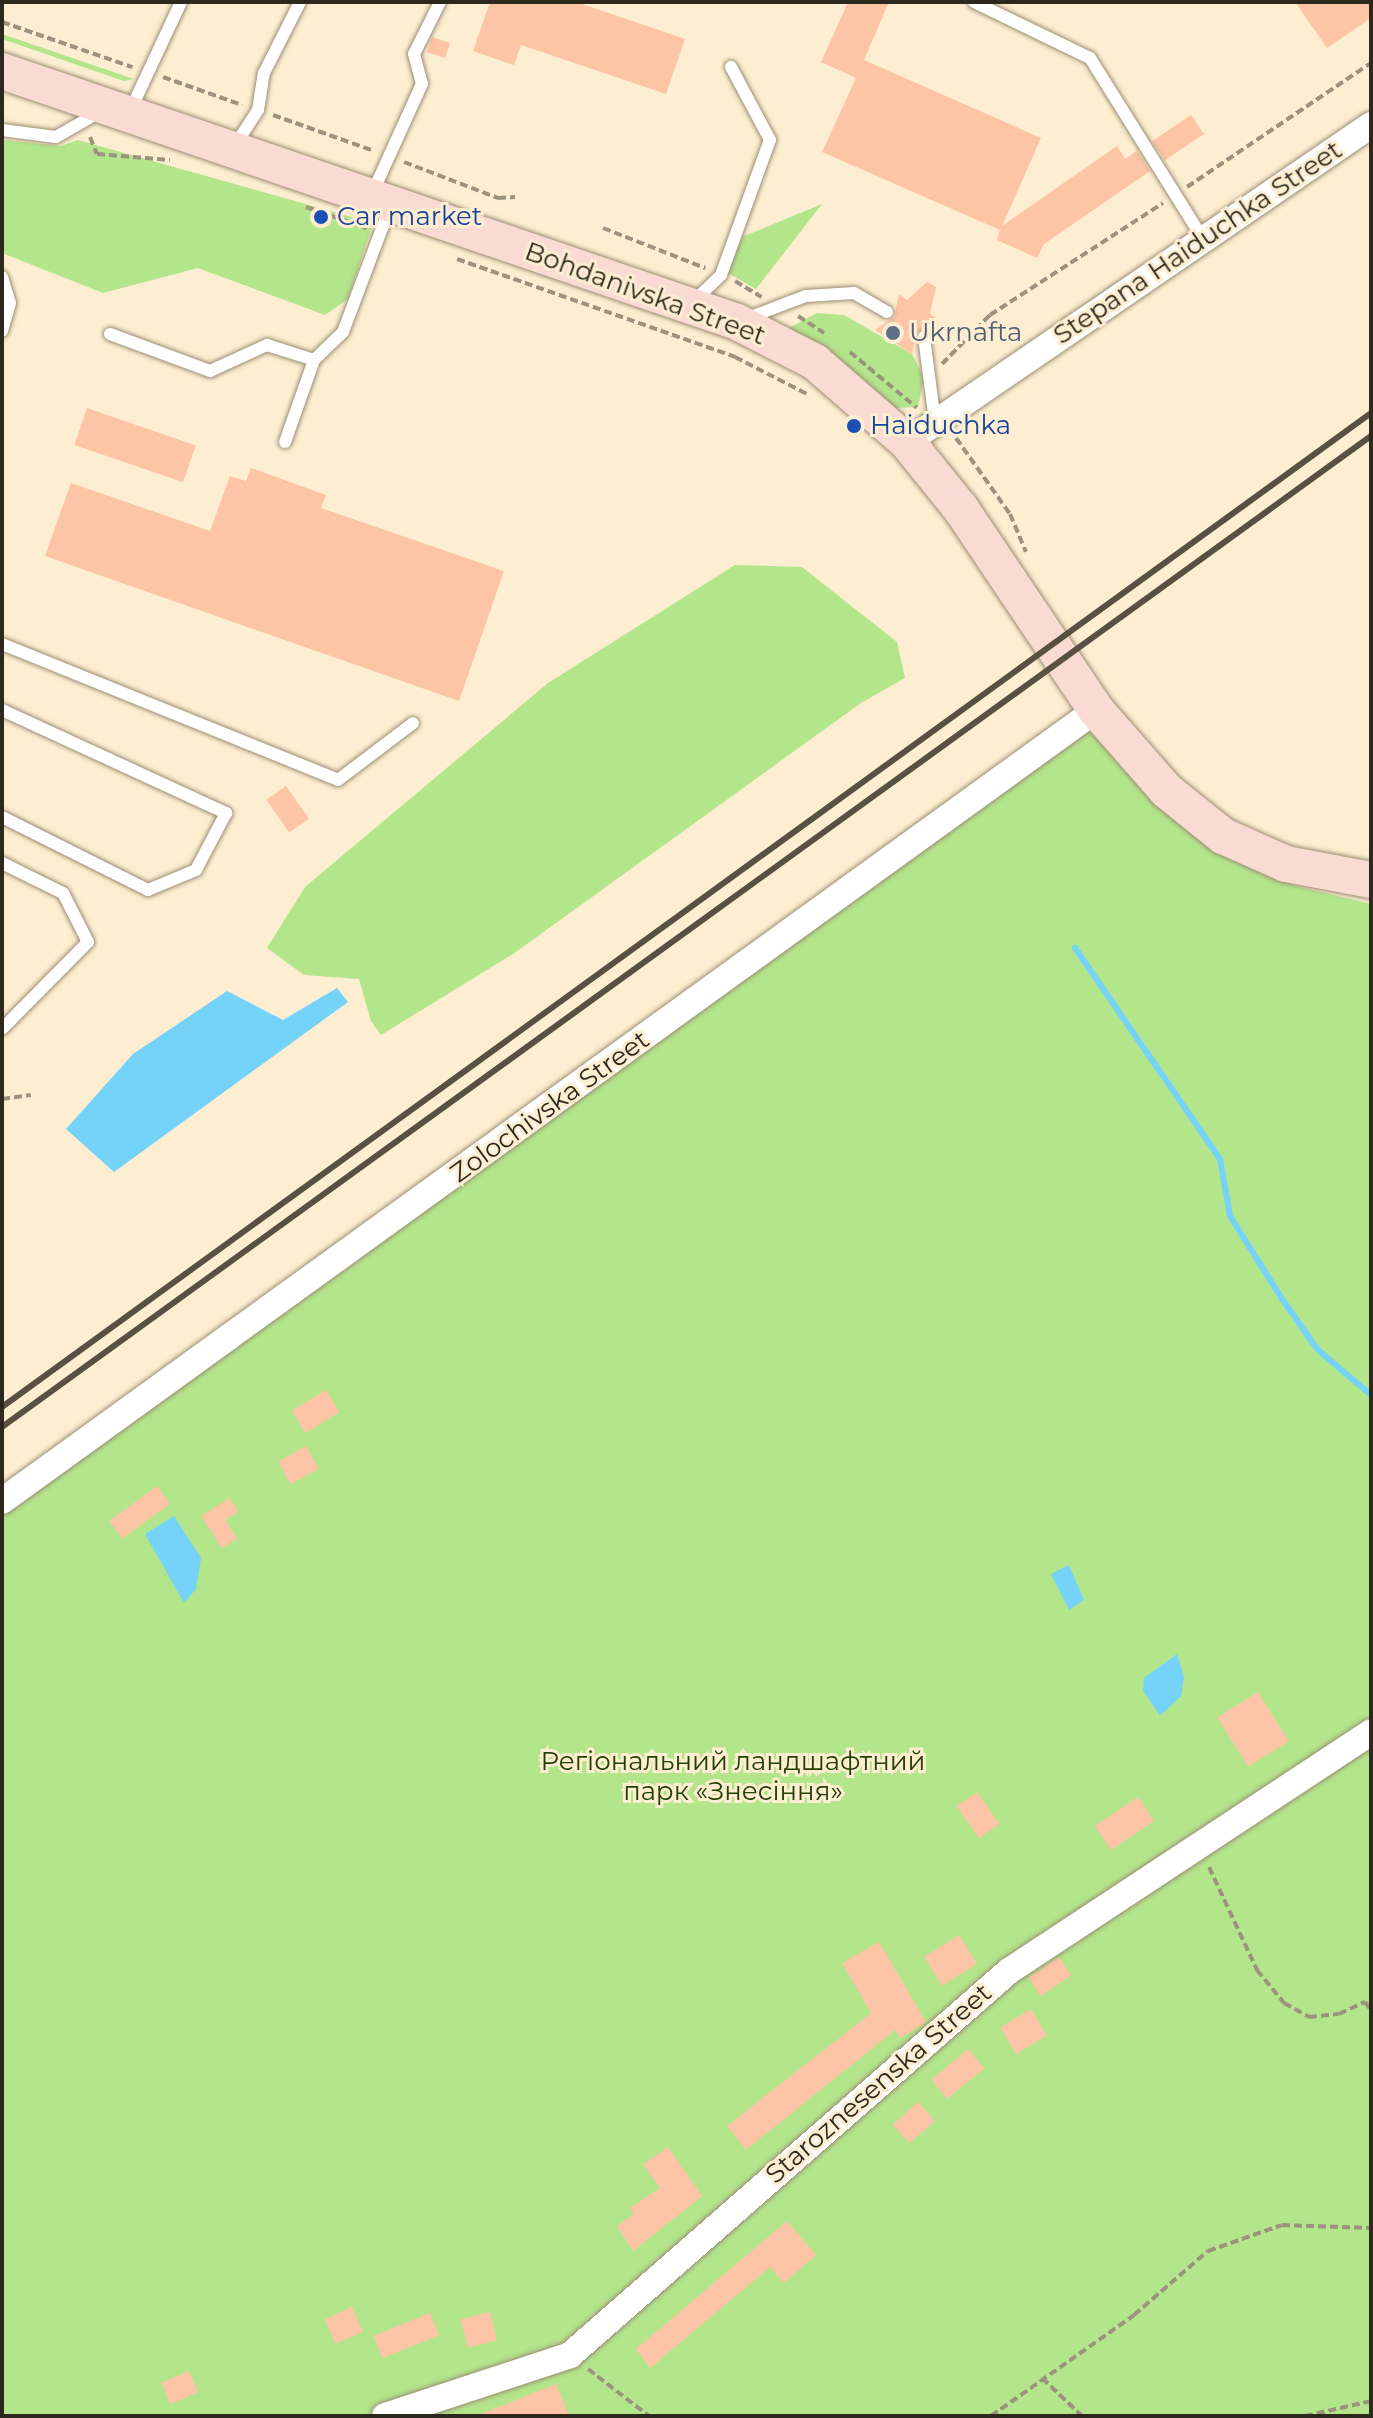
<!DOCTYPE html>
<html>
<head>
<meta charset="utf-8">
<style>
	body { margin:0 }
	#map { position:relative; width:1373px; height:2418px; overflow:hidden; background:#fdeed1; font-family:Montserrat,sans-serif }
	div>[style] { position:absolute }
	.green>* { inset:0; background:#b3e58b }
	.water>* { inset:0; background:#75d2f8 }
	.stream>* { height:6px; margin:-3px; padding:0 3px; transform-origin:3px; border-radius:3px; background:#75d2f8 }
	.building>* { inset:0; background:#fdc4a5; transform-origin:0 0 }
	.path>* { height:4px; margin-top:-2px; transform-origin:0; background:repeating-linear-gradient(90deg,#9c927d 0 8px,transparent 0 12px) }
	.roads { filter:drop-shadow(0 0 2px #9c8e73) drop-shadow(0 0 2px #9c8e73) }
	.service>* { height:12px; margin:-6px; padding:0 6px; transform-origin:6px; border-radius:6px; background:#fff }
	.minor>* { height:26px; margin:-13px; padding:0 13px; transform-origin:13px; border-radius:13px; background:#fff }
	.secondary>* { height:36px; margin:-18px; padding:0 18px; transform-origin:18px; border-radius:18px; background:#f9dbd4 }
	.rail>* { height:6px; margin:-3px; padding:0 3px; transform-origin:3px; border-radius:3px; background:#585142 }
	.dots>* { width:22px; height:22px; translate:-50% -50%; box-sizing:border-box; border:4px solid #fdeed1; border-radius:50% }
	span { translate:-50% -50%; white-space:nowrap; text-align:center; line-height:1.15; -webkit-text-stroke:6px #fdeed1; paint-order:stroke }
	.transit-label { font-size:26px; color:#164399 }
	.left { translate:0 -50%; text-align:left }
	.street-label { font-size:26px; color:#2d281d }
	.service-label { font-size:26px; color:#4e5e75 }
	.park-label { font-size:26px; color:#234100 }
	.frame { position:absolute; inset:0; border:4px solid #2d281d; pointer-events:none }
</style>
</head>
<body>
<div id="map">
	<div class="green">
		<i style="clip-path:polygon(2px 34px,134px 79px,124px 81px,2px 39px)"></i>
		<i style="clip-path:polygon(2px 140px,61px 146px,78px 140px,373px 223px,348px 299px,325px 315px,198px 268px,103px 293px,2px 253px)"></i>
		<i style="clip-path:polygon(822px 204px,756px 289px,728px 273px,742px 237px)"></i>
		<i style="clip-path:polygon(817px 313px,844px 315px,912px 354px,924px 378px,918px 407px,894px 408px,787px 329px)"></i>
		<i style="clip-path:polygon(735px 565px,802px 567px,897px 642px,905px 678px,861px 703px,513px 954px,381px 1035px,371px 1021px,359px 979px,304px 975px,267px 948px,305px 887px,548px 683px)"></i>
		<i style="clip-path:polygon(1073px 731px,1095px 731px,1253px 866px,1296px 886px,1371px 904px,1371px 2416px,2px 2416px,2px 1511px,353px 1264px)"></i>
	</div>
	<div class="water">
		<i style="clip-path:polygon(337px 988px,348px 1002px,114px 1172px,66px 1129px,133px 1054px,227px 991px,283px 1020px)"></i>
		<i style="clip-path:polygon(174px 1516px,201px 1558px,196px 1589px,184px 1603px,145px 1534px)"></i>
		<i style="clip-path:polygon(1069px 1565px,1084px 1600px,1069px 1610px,1051px 1574px)"></i>
		<i style="clip-path:polygon(1177px 1654px,1184px 1677px,1181px 1696px,1160px 1716px,1143px 1690px,1144px 1678px)"></i>
	</div>
	<div class="stream">
		<i style="left:1075px;top:948px;width:256px;rotate:55.5deg"></i>
		<i style="left:1220px;top:1159px;width:58px;rotate:80deg"></i>
		<i style="left:1230px;top:1216px;width:98px;rotate:57.9deg"></i>
		<i style="left:1282px;top:1299px;width:62px;rotate:54.8deg"></i>
		<i style="left:1318px;top:1350px;width:70px;rotate:40.3deg"></i>
	</div>
	<div class="building">
		<i style="clip-path:polygon(490px 2px,576px 2px,685px 39px,666px 94px,521px 45px,514px 65px,473px 51px)"></i>
		<i style="clip-path:polygon(848px 2px,889px 2px,864px 60px,1041px 138px,1002px 226px,1117px 146px,1125px 159px,1137px 151px,1150px 171px,1044px 244px,1037px 258px,997px 240px,1000px 230px,822px 152px,856px 78px,821px 62px)"></i>
		<i style="clip-path:polygon(1295px 2px,1371px 2px,1371px 18px,1327px 48px)"></i>
		<i style="left:432px;top:37px;width:19px;height:16px;rotate:18deg"></i>
		<i style="left:1191px;top:115px;width:23px;height:47px;rotate:56deg"></i>
		<i style="clip-path:polygon(927px 282px,936px 287px,930px 314px,936px 318px,916px 333px,912px 354px,875px 330px,894px 317px,899px 294px,907px 300px)"></i>
		<i style="left:87px;top:408px;width:115px;height:39px;rotate:19deg"></i>
		<i style="clip-path:polygon(251px 468px,326px 495px,321px 508px,504px 571px,459px 701px,45px 556px,71px 483px,210px 531px,230px 476px,246px 481px)"></i>
		<i style="left:286px;top:786px;width:40px;height:24px;rotate:55deg"></i>
		<i style="left:326px;top:1390px;width:26px;height:40px;rotate:59deg"></i>
		<i style="left:306px;top:1446px;width:26px;height:32px;rotate:61deg"></i>
		<i style="left:157px;top:1486px;width:22px;height:59px;rotate:54deg"></i>
		<i style="clip-path:polygon(230px 1498px,238px 1512px,225px 1520px,237px 1538px,222px 1548px,201px 1516px)"></i>
		<i style="left:1258px;top:1692px;width:58px;height:48px;rotate:58deg"></i>
		<i style="left:977px;top:1792px;width:39px;height:25px;rotate:55deg"></i>
		<i style="left:1138px;top:1797px;width:29px;height:52px;rotate:56deg"></i>
		<i style="left:959px;top:1935px;width:34px;height:41px;rotate:58deg"></i>
		<i style="clip-path:polygon(879px 1942px,926px 2022px,900px 2038px,895px 2030px,746px 2150px,727px 2126px,871px 2013px,842px 1963px)"></i>
		<i style="left:1059px;top:1957px;width:22px;height:37px;rotate:56deg"></i>
		<i style="left:1031px;top:2009px;width:31px;height:36px;rotate:59deg"></i>
		<i style="left:968px;top:2049px;width:25px;height:48px;rotate:50deg"></i>
		<i style="left:918px;top:2102px;width:25px;height:34px;rotate:48deg"></i>
		<i style="clip-path:polygon(668px 2147px,702px 2196px,633px 2251px,617px 2226px,634px 2214px,630px 2208px,660px 2188px,643px 2164px)"></i>
		<i style="clip-path:polygon(787px 2221px,816px 2255px,784px 2283px,770px 2267px,650px 2368px,636px 2349px)"></i>
		<i style="left:352px;top:2307px;width:27px;height:30px;rotate:66deg"></i>
		<i style="left:490px;top:2312px;width:29px;height:30px;rotate:76deg"></i>
		<i style="left:430px;top:2313px;width:24px;height:61px;rotate:68deg"></i>
		<i style="left:189px;top:2371px;width:23px;height:30px;rotate:67deg"></i>
		<i style="clip-path:polygon(556px 2384px,569px 2416px,482px 2416px,481px 2414px)"></i>
	</div>
	<div class="path">
		<i style="left:2px;top:22px;width:138px;rotate:19.1deg"></i>
		<i style="left:163px;top:77px;width:84px;rotate:19.5deg"></i>
		<i style="left:273px;top:115px;width:107px;rotate:19.6deg"></i>
		<i style="left:90px;top:137px;width:18px;rotate:68deg"></i>
		<i style="left:97px;top:154px;width:73px;rotate:4.7deg"></i>
		<i style="left:404px;top:162px;width:101px;rotate:21deg"></i>
		<i style="left:498px;top:198px;width:17px;rotate:-3deg"></i>
		<i style="left:1187px;top:187px;width:222px;rotate:-34deg"></i>
		<i style="left:306px;top:207px;width:64px;rotate:19.3deg"></i>
		<i style="left:603px;top:228px;width:110px;rotate:21.4deg"></i>
		<i style="left:457px;top:259px;width:295px;rotate:19.4deg"></i>
		<i style="left:735px;top:357px;width:81px;rotate:27.2deg"></i>
		<i style="left:735px;top:281px;width:31px;rotate:31deg"></i>
		<i style="left:798px;top:316px;width:31px;rotate:33deg"></i>
		<i style="left:850px;top:352px;width:87px;rotate:39.9deg"></i>
		<i style="left:942px;top:364px;width:69px;rotate:-45.6deg"></i>
		<i style="left:990px;top:315px;width:206px;rotate:-32.9deg"></i>
		<i style="left:956px;top:438px;width:93px;rotate:54.6deg"></i>
		<i style="left:1010px;top:514px;width:41px;rotate:67.2deg"></i>
		<i style="left:2px;top:1099px;width:29px;rotate:-8deg"></i>
		<i style="left:1209px;top:1867px;width:114px;rotate:65deg"></i>
		<i style="left:1257px;top:1970px;width:43px;rotate:50.7deg"></i>
		<i style="left:1284px;top:2003px;width:29px;rotate:29deg"></i>
		<i style="left:1309px;top:2017px;width:30px;rotate:-6deg"></i>
		<i style="left:1339px;top:2014px;width:29px;rotate:-25deg"></i>
		<i style="left:1365px;top:2002px;width:10px;rotate:53deg"></i>
		<i style="left:588px;top:2369px;width:77px;rotate:37.6deg"></i>
		<i style="left:1042px;top:2378px;width:55px;rotate:43.5deg"></i>
		<i style="left:991px;top:2416px;width:175px;rotate:-35.2deg"></i>
		<i style="left:1134px;top:2315px;width:98px;rotate:-40.9deg"></i>
		<i style="left:1208px;top:2251px;width:78px;rotate:-19.4deg"></i>
		<i style="left:1282px;top:2225px;width:89px;rotate:1.9deg"></i>
		<i style="left:1305px;top:2416px;width:68px;rotate:-12.8deg"></i>
	</div>
	<div class="roads">
		<div class="service">
			<i style="left:974px;top:2px;width:129px;rotate:25.8deg"></i>
			<i style="left:1090px;top:58px;width:213px;rotate:58deg"></i>
			<i style="left:130px;top:111px;width:120px;rotate:-64.9deg"></i>
			<i style="left:2px;top:130px;width:54px;rotate:7.4deg"></i>
			<i style="left:56px;top:137px;width:54px;rotate:-29.9deg"></i>
			<i style="left:234px;top:147px;width:44px;rotate:-57deg"></i>
			<i style="left:258px;top:110px;width:37px;rotate:-81deg"></i>
			<i style="left:264px;top:73px;width:80px;rotate:-63.1deg"></i>
			<i style="left:372px;top:194px;width:121px;rotate:-65.6deg"></i>
			<i style="left:422px;top:84px;width:31px;rotate:-105deg"></i>
			<i style="left:414px;top:54px;width:58px;rotate:-63.4deg"></i>
			<i style="left:2px;top:277px;width:27px;rotate:73deg"></i>
			<i style="left:10px;top:303px;width:29px;rotate:106deg"></i>
			<i style="left:692px;top:303px;width:40px;rotate:-44deg"></i>
			<i style="left:721px;top:275px;width:144px;rotate:-70.1deg"></i>
			<i style="left:770px;top:140px;width:83px;rotate:-118.1deg"></i>
			<i style="left:748px;top:318px;width:62px;rotate:-20.8deg"></i>
			<i style="left:806px;top:296px;width:48px;rotate:-3.6deg"></i>
			<i style="left:854px;top:293px;width:38px;rotate:30deg"></i>
			<i style="left:110px;top:334px;width:107px;rotate:20.3deg"></i>
			<i style="left:210px;top:371px;width:63px;rotate:-24.5deg"></i>
			<i style="left:267px;top:345px;width:49px;rotate:17.7deg"></i>
			<i style="left:314px;top:360px;width:40px;rotate:-44deg"></i>
			<i style="left:343px;top:332px;width:134px;rotate:-69.4deg"></i>
			<i style="left:924px;top:337px;width:86px;rotate:82.6deg"></i>
			<i style="left:285px;top:442px;width:87px;rotate:-70.5deg"></i>
			<i style="left:2px;top:644px;width:362px;rotate:22deg"></i>
			<i style="left:338px;top:780px;width:94px;rotate:-37.2deg"></i>
			<i style="left:2px;top:710px;width:247px;rotate:24.7deg"></i>
			<i style="left:226px;top:813px;width:64px;rotate:117.8deg"></i>
			<i style="left:196px;top:870px;width:52px;rotate:157.4deg"></i>
			<i style="left:148px;top:890px;width:163px;rotate:-153.4deg"></i>
			<i style="left:2px;top:863px;width:68px;rotate:26.2deg"></i>
			<i style="left:63px;top:893px;width:55px;rotate:63deg"></i>
			<i style="left:88px;top:942px;width:122px;rotate:134.7deg"></i>
		</div>
		<div class="minor">
			<i style="left:907px;top:442px;width:562px;rotate:-34.34deg"></i>
			<i style="left:2px;top:1501px;width:1350px;rotate:-35.87deg"></i>
			<i style="left:385px;top:2416px;width:195px;rotate:-18.2deg"></i>
			<i style="left:570px;top:2355px;width:583px;rotate:-41.18deg"></i>
			<i style="left:1009px;top:1971px;width:434px;rotate:-33.4deg"></i>
		</div>
		<div class="secondary">
			<i style="left:2px;top:71px;width:777px;rotate:18.85deg"></i>
			<i style="left:737px;top:322px;width:88px;rotate:27.1deg"></i>
			<i style="left:815px;top:362px;width:122px;rotate:41deg"></i>
			<i style="left:907px;top:442px;width:86px;rotate:51.1deg"></i>
			<i style="left:961px;top:509px;width:242px;rotate:56.1deg"></i>
			<i style="left:1096px;top:710px;width:108px;rotate:48.8deg"></i>
			<i style="left:1167px;top:791px;width:72px;rotate:38.8deg"></i>
			<i style="left:1223px;top:836px;width:69px;rotate:24deg"></i>
			<i style="left:1286px;top:864px;width:86px;rotate:10.7deg"></i>
		</div>
	</div>
	<div class="rail">
		<i style="left:2px;top:1407px;width:1692px;rotate:-35.98deg"></i>
		<i style="left:2px;top:1427px;width:1690px;rotate:-35.9deg"></i>
	</div>
	<div class="dots">
		<i style="left:321px;top:217px;background:#1a4fb4"></i>
		<i style="left:893px;top:333px;background:#5c6f8a"></i>
		<i style="left:854px;top:426px;background:#1a4fb4"></i>
	</div>
	<div class="transit-label">
		<span class="left" style="left:337px;top:217px">Car market</span>
		<span class="left" style="left:870px;top:426px">Haiduchka</span>
	</div>
	<div class="street-label">
		<span style="left:1198px;top:243px;rotate:-34deg">Stepana Haiduchka Street</span>
		<span style="left:645px;top:294px;rotate:20deg">Bohdanivska Street</span>
		<span style="left:550px;top:1107px;rotate:-36deg">Zolochivska Street</span>
		<span style="left:879px;top:2084px;rotate:-41deg">Staroznesenska Street</span>
	</div>
	<div class="service-label">
		<span class="left" style="left:909px;top:333px">Ukrnafta</span>
	</div>
	<div class="park-label">
		<span style="left:733px;top:1777px">Регіональний ландшафтний<br>парк «Знесіння»</span>
	</div>
	<div class="frame"></div>
</div>
</body>
</html>
